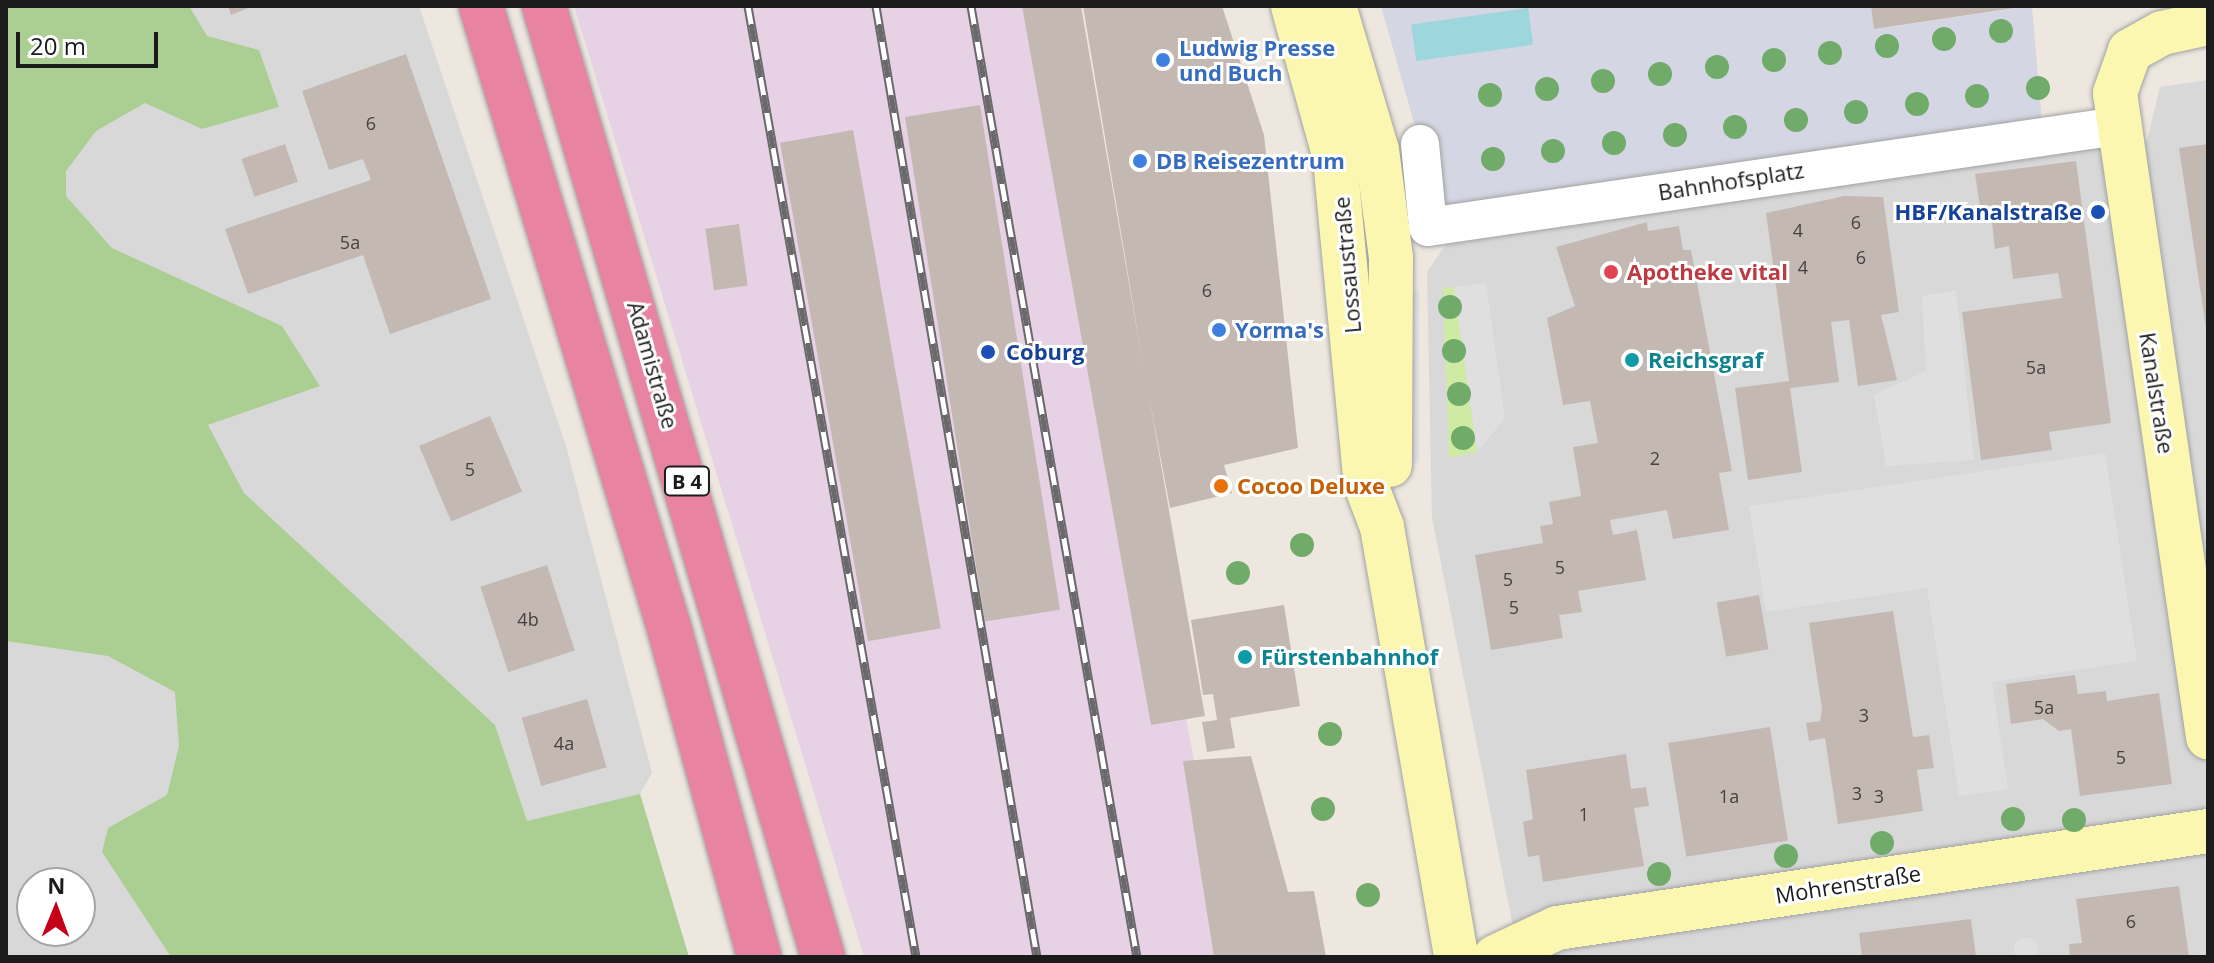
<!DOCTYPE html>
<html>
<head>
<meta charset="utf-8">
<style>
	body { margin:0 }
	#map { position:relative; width:2214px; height:963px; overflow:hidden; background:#ede7e0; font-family:"Open Sans",sans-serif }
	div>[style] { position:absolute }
	.residential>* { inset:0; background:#d9d8d8 }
	.industrial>* { inset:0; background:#e6d1e5 }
	.grass>* { inset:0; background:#ceeaa3 }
	.forest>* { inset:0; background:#abce93 }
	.parking>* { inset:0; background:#dfdfdf; transform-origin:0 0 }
	.round { border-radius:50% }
	.plaza>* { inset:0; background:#d4d6e3 }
	.water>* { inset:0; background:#9ed6dd; transform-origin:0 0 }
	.building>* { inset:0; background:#c4b8b3; transform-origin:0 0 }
	.roads { filter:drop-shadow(0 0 2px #a2a2a2) drop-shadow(0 0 2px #a2a2a2) }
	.street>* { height:38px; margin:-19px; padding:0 19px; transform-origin:19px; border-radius:19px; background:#fff }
	.secondary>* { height:44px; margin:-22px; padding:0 22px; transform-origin:22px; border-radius:22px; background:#fbf6b0 }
	.highway>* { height:44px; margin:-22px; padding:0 22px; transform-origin:22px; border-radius:22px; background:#e884a2 }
	.rail>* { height:9px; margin-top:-4.5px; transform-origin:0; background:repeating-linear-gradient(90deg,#fff 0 18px,#696969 0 36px); box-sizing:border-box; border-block:2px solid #696969 }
	.trees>* { width:24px; height:24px; margin:-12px; border-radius:50%; background:#71ab69 }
	.dots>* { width:22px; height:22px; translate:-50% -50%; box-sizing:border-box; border:4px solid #fff; border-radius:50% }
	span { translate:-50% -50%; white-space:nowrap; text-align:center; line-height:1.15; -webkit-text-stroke:6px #fff; paint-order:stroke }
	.number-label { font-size:18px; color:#454241 }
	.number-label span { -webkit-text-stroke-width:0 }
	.shield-label span { padding:2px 6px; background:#fff; border:2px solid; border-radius:6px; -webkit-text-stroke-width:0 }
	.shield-label { font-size:20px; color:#1b1b1b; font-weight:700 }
	.shop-label { font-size:22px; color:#366cbe; font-weight:700 }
	.left { translate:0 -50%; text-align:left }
	.street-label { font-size:22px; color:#1b1b1b }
	.transit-label { font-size:22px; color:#164399; font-weight:700 }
	.right { translate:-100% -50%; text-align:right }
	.health-label { font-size:22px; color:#be3a42; font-weight:700 }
	.culture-label { font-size:22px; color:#0d838f; font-weight:700 }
	.food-label { font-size:22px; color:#c56008; font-weight:700 }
	.frame { position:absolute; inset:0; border:8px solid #1b1b1b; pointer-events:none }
	.north { position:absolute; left:16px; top:867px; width:80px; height:80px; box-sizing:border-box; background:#fff; border:2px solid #a4a4a4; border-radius:50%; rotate:1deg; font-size:22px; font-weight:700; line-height:32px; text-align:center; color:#1b1b1b }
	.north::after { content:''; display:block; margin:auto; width:28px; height:36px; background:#c50017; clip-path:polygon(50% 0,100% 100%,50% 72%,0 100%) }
	.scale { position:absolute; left:16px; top:32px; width:142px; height:36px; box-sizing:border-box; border:4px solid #1b1b1b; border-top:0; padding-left:10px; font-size:24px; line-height:28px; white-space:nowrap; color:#1b1b1b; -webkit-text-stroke:6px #fff; paint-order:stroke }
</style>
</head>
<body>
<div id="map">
	<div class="residential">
		<i style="clip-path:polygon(evenodd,6px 6px,419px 6px,566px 446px,652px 773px,640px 794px,689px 957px,6px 957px,6px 6px,32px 883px,80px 883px,80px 931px,32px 931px,32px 883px)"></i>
		<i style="clip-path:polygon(2208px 80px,2208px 957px,1519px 957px,1432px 518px,1427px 272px,1449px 240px,2147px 141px,2160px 87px)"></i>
	</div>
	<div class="industrial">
		<i style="clip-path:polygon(574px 6px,1052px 6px,1231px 957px,864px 957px)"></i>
	</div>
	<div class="grass">
		<i style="clip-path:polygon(1454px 287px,1477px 452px,1449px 458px,1443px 288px)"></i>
	</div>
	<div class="forest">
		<i style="clip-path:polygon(6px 6px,189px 6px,207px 36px,259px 50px,279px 107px,202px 129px,145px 103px,96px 131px,66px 171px,66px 196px,112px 248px,282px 326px,320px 386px,208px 425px,244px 493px,495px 725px,527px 821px,640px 794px,689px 957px,171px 957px,102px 852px,108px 828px,167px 795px,179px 746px,175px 692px,108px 656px,6px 641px)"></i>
	</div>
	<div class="parking">
		<i style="clip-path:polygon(1486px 283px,1505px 418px,1477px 452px,1454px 287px)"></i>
		<i style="clip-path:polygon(1956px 290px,1974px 460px,1886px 466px,1874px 395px,1926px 371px,1922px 296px)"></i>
		<i style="left:1403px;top:291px;width:16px;height:172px"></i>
		<i style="clip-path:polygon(2105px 453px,2137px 661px,1992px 682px,2008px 789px,1959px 796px,1927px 588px,1766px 612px,1749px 506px)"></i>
		<i class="round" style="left:2014px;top:937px;width:24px;height:24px"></i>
	</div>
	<div class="plaza">
		<i style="clip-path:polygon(1381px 6px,1871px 6px,1875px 29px,2032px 6px,2043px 136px,1428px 227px,1420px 144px)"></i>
	</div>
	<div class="water">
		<i style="left:1528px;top:8px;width:37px;height:118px;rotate:82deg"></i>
	</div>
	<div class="building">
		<i style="clip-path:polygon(228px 6px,253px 6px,231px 15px)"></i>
		<i style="clip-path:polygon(1022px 6px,1081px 6px,1145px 376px,1083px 6px,1222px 6px,1264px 135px,1298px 448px,1224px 465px,1232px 493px,1170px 508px,1149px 396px,1205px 716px,1151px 725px)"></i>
		<i style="clip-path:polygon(1871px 6px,2015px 6px,2015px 8px,1874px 29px)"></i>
		<i style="clip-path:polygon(406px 54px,491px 299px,390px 334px,363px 255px,248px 294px,225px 229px,371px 180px,363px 159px,329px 170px,302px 91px)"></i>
		<i style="left:980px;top:105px;width:511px;height:76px;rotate:81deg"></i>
		<i style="left:853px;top:130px;width:506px;height:74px;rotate:80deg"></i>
		<i style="left:285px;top:144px;width:40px;height:46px;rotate:71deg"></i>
		<i style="clip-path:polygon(2208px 144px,2208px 328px,2206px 328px,2179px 148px)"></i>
		<i style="clip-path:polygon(2076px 161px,2111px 423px,2049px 432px,2052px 450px,1981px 460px,1962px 312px,2062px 298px,2058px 273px,2013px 279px,2009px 246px,1995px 249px,1990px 205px,1980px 206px,1975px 174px)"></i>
		<i style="clip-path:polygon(1844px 196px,1883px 197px,1899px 312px,1881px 315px,1897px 380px,1858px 386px,1849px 320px,1831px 322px,1839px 382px,1790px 388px,1802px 472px,1748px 480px,1735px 388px,1789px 381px,1766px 213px)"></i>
		<i style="clip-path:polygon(1647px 222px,1648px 231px,1679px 226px,1683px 250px,1691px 250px,1732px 471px,1719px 473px,1729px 530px,1673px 539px,1667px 510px,1610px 520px,1613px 535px,1637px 530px,1646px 580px,1578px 591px,1582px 612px,1559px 615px,1563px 638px,1491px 650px,1475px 555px,1543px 543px,1540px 526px,1553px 524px,1549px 502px,1581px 496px,1573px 447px,1598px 443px,1590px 401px,1563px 405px,1547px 318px,1575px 306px,1556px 247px)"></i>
		<i style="left:739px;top:224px;width:62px;height:34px;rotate:82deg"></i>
		<i style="left:490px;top:416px;width:82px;height:77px;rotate:67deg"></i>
		<i style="left:547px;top:565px;width:90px;height:70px;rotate:72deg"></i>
		<i style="left:1759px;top:595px;width:55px;height:43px;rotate:80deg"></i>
		<i style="clip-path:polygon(1284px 605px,1300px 706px,1230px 718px,1235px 748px,1207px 752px,1202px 722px,1217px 720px,1213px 694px,1203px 695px,1191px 620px)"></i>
		<i style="clip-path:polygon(1893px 611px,1913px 737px,1929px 735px,1934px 768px,1917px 770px,1923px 811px,1838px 824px,1825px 738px,1809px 741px,1806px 723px,1820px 721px,1822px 709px,1809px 623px)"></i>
		<i style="clip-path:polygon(2075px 675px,2078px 694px,2106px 691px,2107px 701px,2159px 693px,2172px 784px,2080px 796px,2071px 729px,2059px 731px,2043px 719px,2011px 724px,2006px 684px)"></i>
		<i style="left:587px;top:699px;width:71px;height:68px;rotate:74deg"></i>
		<i style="left:1770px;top:727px;width:115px;height:103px;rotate:81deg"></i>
		<i style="clip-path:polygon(1626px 754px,1631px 789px,1646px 787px,1649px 806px,1634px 808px,1644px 866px,1543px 882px,1539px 855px,1528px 857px,1523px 822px,1533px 819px,1526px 770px)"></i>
		<i style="clip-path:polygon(1251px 756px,1288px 892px,1314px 891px,1326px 957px,1214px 957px,1183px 761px)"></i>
		<i style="clip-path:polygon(2179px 886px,2189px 957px,2070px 957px,2069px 944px,2082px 943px,2076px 899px)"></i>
		<i style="clip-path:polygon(1971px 919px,1976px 957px,1862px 957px,1859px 933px)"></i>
	</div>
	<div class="roads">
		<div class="street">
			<i style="left:1420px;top:144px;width:83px;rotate:84.5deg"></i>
			<i style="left:1428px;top:227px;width:697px;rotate:-8.33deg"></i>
		</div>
		<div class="secondary">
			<i style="left:1293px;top:6px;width:159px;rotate:74.6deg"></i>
			<i style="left:1335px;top:159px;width:327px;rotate:84.6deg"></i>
			<i style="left:1366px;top:485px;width:45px;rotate:69.1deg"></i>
			<i style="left:1382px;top:527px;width:436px;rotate:80.2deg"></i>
			<i style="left:1334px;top:6px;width:150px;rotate:73.4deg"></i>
			<i style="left:1377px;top:150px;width:109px;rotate:82.6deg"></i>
			<i style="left:1391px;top:258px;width:207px;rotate:90.3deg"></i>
			<i style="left:2208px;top:23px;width:47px;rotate:167.7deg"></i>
			<i style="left:2162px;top:33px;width:37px;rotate:151deg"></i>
			<i style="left:2130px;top:51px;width:45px;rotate:109.7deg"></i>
			<i style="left:2115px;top:93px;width:651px;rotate:81.78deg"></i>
			<i style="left:1495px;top:957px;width:68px;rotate:-25.1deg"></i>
			<i style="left:1557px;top:928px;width:658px;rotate:-8.47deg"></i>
		</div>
		<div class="highway">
			<i style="left:481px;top:6px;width:653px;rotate:73.17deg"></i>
			<i style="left:670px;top:631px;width:338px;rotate:74.7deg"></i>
			<i style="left:544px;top:6px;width:991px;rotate:73.65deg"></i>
		</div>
	</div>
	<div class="rail">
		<i style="left:748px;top:6px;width:966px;rotate:79.98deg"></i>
		<i style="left:876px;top:6px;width:965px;rotate:80.39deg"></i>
		<i style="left:971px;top:6px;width:965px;rotate:80.1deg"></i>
	</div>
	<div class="trees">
		<i style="left:2001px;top:31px"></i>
		<i style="left:1944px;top:39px"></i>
		<i style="left:1887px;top:46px"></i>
		<i style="left:1830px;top:53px"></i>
		<i style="left:1774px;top:60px"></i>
		<i style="left:1717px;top:67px"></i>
		<i style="left:1660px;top:74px"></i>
		<i style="left:1603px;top:81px"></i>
		<i style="left:2038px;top:88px"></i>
		<i style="left:1547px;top:89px"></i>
		<i style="left:1490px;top:95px"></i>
		<i style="left:1977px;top:96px"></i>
		<i style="left:1917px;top:104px"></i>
		<i style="left:1856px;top:112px"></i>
		<i style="left:1796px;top:120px"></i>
		<i style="left:1735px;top:127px"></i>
		<i style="left:1675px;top:135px"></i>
		<i style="left:1614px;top:143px"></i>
		<i style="left:1553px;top:151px"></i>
		<i style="left:1493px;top:159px"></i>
		<i style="left:1450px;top:307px"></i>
		<i style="left:1454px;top:351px"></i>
		<i style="left:1459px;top:394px"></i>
		<i style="left:1463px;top:438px"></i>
		<i style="left:1302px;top:545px"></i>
		<i style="left:1238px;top:573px"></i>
		<i style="left:1330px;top:734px"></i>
		<i style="left:1323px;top:809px"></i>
		<i style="left:2013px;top:819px"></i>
		<i style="left:2074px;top:820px"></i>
		<i style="left:1882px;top:843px"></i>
		<i style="left:1786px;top:856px"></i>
		<i style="left:1659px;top:874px"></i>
		<i style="left:1368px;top:895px"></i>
	</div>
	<div class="dots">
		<i style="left:1163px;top:60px;background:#3f7fe0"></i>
		<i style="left:1140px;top:161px;background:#3f7fe0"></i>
		<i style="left:2098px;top:212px;background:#1a4fb4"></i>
		<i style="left:1611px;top:272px;background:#e0444e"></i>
		<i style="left:1219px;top:330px;background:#3f7fe0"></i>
		<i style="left:988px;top:352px;background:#1a4fb4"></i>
		<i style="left:1632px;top:360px;background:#0f9aa8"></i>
		<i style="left:1221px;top:486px;background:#e8710a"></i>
		<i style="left:1245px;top:657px;background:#0f9aa8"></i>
	</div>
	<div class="number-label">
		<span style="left:371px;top:123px">6</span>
		<span style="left:1856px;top:222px">6</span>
		<span style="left:1798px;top:230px">4</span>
		<span style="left:350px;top:242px">5a</span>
		<span style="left:1861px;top:257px">6</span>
		<span style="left:1803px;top:267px">4</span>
		<span style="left:1207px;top:290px">6</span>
		<span style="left:2036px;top:367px">5a</span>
		<span style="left:1655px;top:458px">2</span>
		<span style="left:470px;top:469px">5</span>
		<span style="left:1560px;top:567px">5</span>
		<span style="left:1508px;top:579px">5</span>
		<span style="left:1514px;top:607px">5</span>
		<span style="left:528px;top:619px">4b</span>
		<span style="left:2044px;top:707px">5a</span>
		<span style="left:1864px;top:715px">3</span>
		<span style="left:564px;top:743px">4a</span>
		<span style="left:2121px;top:757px">5</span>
		<span style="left:1857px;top:793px">3</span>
		<span style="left:1729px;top:796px">1a</span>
		<span style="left:1879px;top:796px">3</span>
		<span style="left:1584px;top:814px">1</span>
		<span style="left:2131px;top:921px">6</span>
	</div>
	<div class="shield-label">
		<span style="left:687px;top:481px">B 4</span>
	</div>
	<div class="shop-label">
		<span class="left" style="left:1179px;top:60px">Ludwig Presse<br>und Buch</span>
		<span class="left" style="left:1156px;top:161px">DB Reisezentrum</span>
		<span class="left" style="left:1235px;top:330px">Yorma's</span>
	</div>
	<div class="street-label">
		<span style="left:1731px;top:181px;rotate:-9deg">Bahnhofsplatz</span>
		<span style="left:1347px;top:265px;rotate:-95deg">Lossaustraße</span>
		<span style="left:653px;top:365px;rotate:74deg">Adamistraße</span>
		<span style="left:2157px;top:393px;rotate:81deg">Kanalstraße</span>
		<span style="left:1848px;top:884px;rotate:-9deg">Mohrenstraße</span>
	</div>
	<div class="transit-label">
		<span class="right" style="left:2082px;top:212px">HBF/Kanalstraße</span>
		<span class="left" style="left:1006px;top:352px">Coburg</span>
	</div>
	<div class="health-label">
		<span class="left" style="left:1627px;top:272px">Apotheke vital</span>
	</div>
	<div class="culture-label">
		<span class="left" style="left:1648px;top:360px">Reichsgraf</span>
		<span class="left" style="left:1261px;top:657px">Fürstenbahnhof</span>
	</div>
	<div class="food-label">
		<span class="left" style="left:1237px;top:486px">Cocoo Deluxe</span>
	</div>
	<div class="frame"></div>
	<div class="north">N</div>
	<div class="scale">20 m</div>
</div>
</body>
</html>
